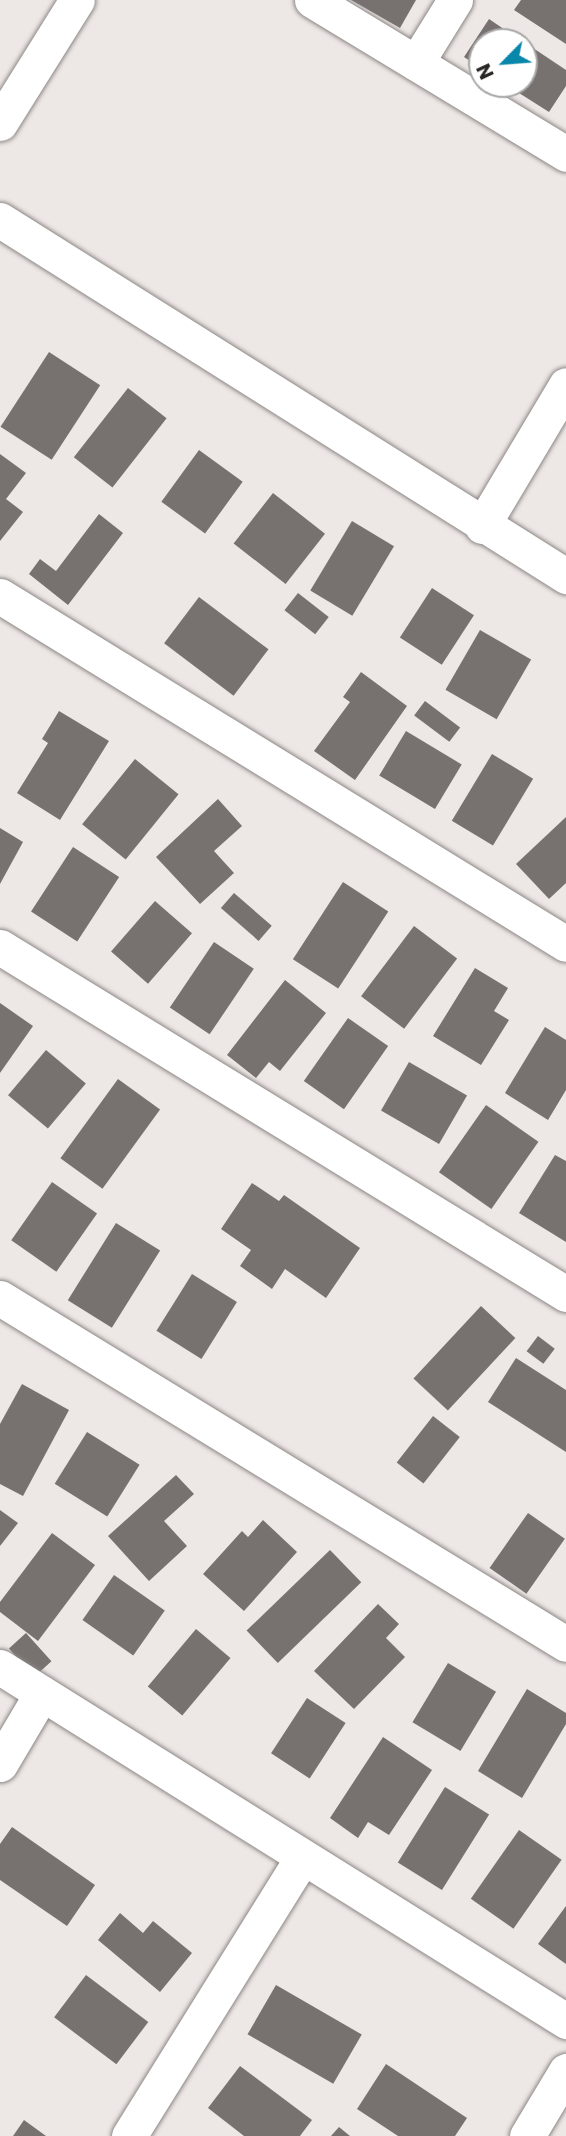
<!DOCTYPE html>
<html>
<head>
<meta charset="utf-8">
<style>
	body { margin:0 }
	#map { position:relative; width:566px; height:2136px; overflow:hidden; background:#ede7e5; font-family:Poppins,sans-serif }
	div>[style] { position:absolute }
	.building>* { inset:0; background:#777270; transform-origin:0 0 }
	.roads { filter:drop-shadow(0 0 2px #8c8785) drop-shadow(0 0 2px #8c8785) }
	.minor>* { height:35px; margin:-17.5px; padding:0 17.5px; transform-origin:17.5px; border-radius:17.5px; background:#fff }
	span { translate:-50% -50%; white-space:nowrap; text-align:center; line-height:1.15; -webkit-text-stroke:6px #fff; paint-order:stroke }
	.north { position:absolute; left:468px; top:28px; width:70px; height:70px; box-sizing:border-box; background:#fff; border:2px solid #a9a8a8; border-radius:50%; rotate:245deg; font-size:19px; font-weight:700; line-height:28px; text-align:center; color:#282625 }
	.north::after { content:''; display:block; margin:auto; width:24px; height:32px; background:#0987aa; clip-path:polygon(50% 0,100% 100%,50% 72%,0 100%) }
</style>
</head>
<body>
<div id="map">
	<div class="building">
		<i style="clip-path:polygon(351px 0,416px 0,400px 28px)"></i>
		<i style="clip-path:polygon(521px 0,566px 0,566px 44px,514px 10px)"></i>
		<i style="clip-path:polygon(489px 19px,523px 42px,482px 42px,482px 69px,464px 57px)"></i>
		<i style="clip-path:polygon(524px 42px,566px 70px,566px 86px,549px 112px,505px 84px,524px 84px)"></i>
		<i style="left:49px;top:352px;width:61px;height:89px;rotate:33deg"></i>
		<i style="left:128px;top:388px;width:49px;height:88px;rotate:38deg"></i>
		<i style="left:199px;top:450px;width:54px;height:64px;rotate:36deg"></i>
		<i style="clip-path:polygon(0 454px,26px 473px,6px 499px,23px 512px,0 541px)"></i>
		<i style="left:273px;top:493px;width:66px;height:64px;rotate:38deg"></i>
		<i style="clip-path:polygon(99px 514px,123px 533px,68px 605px,29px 574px,40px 559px,56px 571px)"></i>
		<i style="left:352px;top:521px;width:49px;height:81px;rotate:31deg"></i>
		<i style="left:432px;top:588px;width:50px;height:59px;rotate:33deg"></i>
		<i style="left:298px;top:593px;width:39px;height:22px;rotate:38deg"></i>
		<i style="left:199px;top:597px;width:87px;height:58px;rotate:37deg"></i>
		<i style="left:480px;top:630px;width:59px;height:69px;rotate:30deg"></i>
		<i style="clip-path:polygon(361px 672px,407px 706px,355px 780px,314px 751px,350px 702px,343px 697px)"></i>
		<i style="left:425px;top:701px;width:44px;height:18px;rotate:37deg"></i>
		<i style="clip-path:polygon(59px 711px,109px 741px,60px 820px,17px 793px,48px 743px,42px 739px)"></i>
		<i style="left:406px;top:731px;width:65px;height:52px;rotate:31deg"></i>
		<i style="left:492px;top:754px;width:48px;height:78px;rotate:31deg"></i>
		<i style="left:135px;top:759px;width:56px;height:84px;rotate:39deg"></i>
		<i style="clip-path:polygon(218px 799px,242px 826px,214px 851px,234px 873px,200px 904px,156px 857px)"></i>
		<i style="clip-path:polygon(566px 817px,566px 883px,549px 899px,516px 864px)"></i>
		<i style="clip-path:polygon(0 828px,23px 842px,0 884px)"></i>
		<i style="left:73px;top:847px;width:55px;height:77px;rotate:33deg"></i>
		<i style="left:343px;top:882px;width:54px;height:92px;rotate:33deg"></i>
		<i style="left:234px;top:893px;width:50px;height:20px;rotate:41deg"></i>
		<i style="left:155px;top:901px;width:49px;height:67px;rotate:41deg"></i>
		<i style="left:414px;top:926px;width:54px;height:88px;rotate:37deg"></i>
		<i style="left:214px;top:942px;width:48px;height:79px;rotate:34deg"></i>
		<i style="clip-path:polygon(475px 968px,508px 988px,494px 1011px,509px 1020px,481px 1065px,433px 1036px)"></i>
		<i style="clip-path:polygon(285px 980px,326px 1013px,280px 1071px,269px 1062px,256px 1078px,227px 1055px)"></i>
		<i style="clip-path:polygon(0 1003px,33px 1026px,0 1073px)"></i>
		<i style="left:348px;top:1018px;width:49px;height:77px;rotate:35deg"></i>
		<i style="clip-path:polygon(545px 1027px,566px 1040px,566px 1090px,548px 1120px,505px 1093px)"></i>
		<i style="left:46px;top:1050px;width:52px;height:59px;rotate:40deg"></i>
		<i style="left:409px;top:1062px;width:67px;height:56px;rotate:30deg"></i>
		<i style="left:118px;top:1079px;width:52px;height:98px;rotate:36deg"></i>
		<i style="left:486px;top:1105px;width:64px;height:82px;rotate:35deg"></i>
		<i style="clip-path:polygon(555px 1155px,566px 1161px,566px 1242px,519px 1213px)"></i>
		<i style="left:52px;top:1182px;width:55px;height:71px;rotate:35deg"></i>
		<i style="clip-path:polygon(252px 1183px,279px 1201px,284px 1195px,360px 1248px,326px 1298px,285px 1269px,272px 1289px,240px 1266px,251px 1250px,221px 1229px)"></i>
		<i style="left:116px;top:1223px;width:52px;height:91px;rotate:32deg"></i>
		<i style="left:192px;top:1274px;width:53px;height:67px;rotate:32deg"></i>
		<i style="left:481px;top:1306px;width:47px;height:99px;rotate:43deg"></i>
		<i style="left:538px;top:1336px;width:21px;height:19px;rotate:37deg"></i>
		<i style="clip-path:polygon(516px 1358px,566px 1390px,566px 1452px,488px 1402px)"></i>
		<i style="clip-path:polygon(22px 1384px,69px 1410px,23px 1496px,0 1484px,0 1424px)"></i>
		<i style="left:433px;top:1416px;width:34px;height:59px;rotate:38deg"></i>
		<i style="left:87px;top:1432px;width:62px;height:61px;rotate:32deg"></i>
		<i style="clip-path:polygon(176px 1475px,194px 1494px,164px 1521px,187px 1546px,149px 1581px,108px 1536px)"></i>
		<i style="clip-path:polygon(0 1510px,18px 1523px,0 1546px)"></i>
		<i style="left:528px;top:1513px;width:45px;height:67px;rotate:35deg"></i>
		<i style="clip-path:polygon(263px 1520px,297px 1552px,244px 1611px,203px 1574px,242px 1531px,248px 1537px)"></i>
		<i style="clip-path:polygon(52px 1533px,95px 1565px,38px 1641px,0 1612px,0 1602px)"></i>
		<i style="left:330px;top:1550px;width:45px;height:116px;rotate:46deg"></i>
		<i style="left:114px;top:1575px;width:62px;height:55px;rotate:35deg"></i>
		<i style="clip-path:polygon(378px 1604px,399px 1624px,386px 1638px,405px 1657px,354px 1709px,314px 1671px)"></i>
		<i style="left:196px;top:1629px;width:45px;height:75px;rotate:40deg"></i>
		<i style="left:26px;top:1633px;width:38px;height:23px;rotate:48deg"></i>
		<i style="left:448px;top:1663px;width:56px;height:69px;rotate:31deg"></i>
		<i style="clip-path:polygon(527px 1689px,566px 1713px,566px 1724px,522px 1798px,478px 1771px)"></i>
		<i style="left:307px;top:1698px;width:46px;height:66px;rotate:33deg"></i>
		<i style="clip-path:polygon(383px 1737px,432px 1770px,389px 1835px,368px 1822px,358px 1838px,330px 1818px)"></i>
		<i style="left:445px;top:1787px;width:52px;height:89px;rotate:32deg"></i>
		<i style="clip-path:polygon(12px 1827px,95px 1885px,67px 1926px,0 1880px,0 1844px)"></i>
		<i style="left:519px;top:1830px;width:52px;height:84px;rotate:35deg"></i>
		<i style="clip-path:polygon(566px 1906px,566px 1964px,538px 1944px)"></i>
		<i style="clip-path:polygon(120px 1913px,143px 1933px,153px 1921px,192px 1953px,160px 1992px,98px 1940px)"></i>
		<i style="left:86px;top:1975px;width:78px;height:53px;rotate:37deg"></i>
		<i style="left:276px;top:1985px;width:99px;height:57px;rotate:30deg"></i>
		<i style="clip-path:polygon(386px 2064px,467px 2118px,455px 2136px,398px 2136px,357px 2109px)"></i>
		<i style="clip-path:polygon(240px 2066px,312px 2120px,300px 2136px,244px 2136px,208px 2108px)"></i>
		<i style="clip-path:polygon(24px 2120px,46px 2136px,13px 2136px)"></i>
		<i style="clip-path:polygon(339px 2127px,350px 2136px,331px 2136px)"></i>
	</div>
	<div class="roads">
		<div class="minor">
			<i style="left:312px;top:0;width:297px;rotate:31.2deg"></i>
			<i style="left:416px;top:63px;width:74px;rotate:-58.2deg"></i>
			<i style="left:0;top:123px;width:145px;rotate:-58deg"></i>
			<i style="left:0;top:220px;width:669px;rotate:32.17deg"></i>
			<i style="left:482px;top:526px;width:164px;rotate:-59.2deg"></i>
			<i style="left:0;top:596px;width:664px;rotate:31.58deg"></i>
			<i style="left:0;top:947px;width:664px;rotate:31.51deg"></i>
			<i style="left:0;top:1298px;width:663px;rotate:31.44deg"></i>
			<i style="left:0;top:1667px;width:668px;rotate:32.02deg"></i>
			<i style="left:0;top:1764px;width:82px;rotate:-59.4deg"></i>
			<i style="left:129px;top:2136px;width:327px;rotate:-58.1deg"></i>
			<i style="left:527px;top:2136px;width:76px;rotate:-59deg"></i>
		</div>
	</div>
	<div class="north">N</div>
</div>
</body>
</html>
